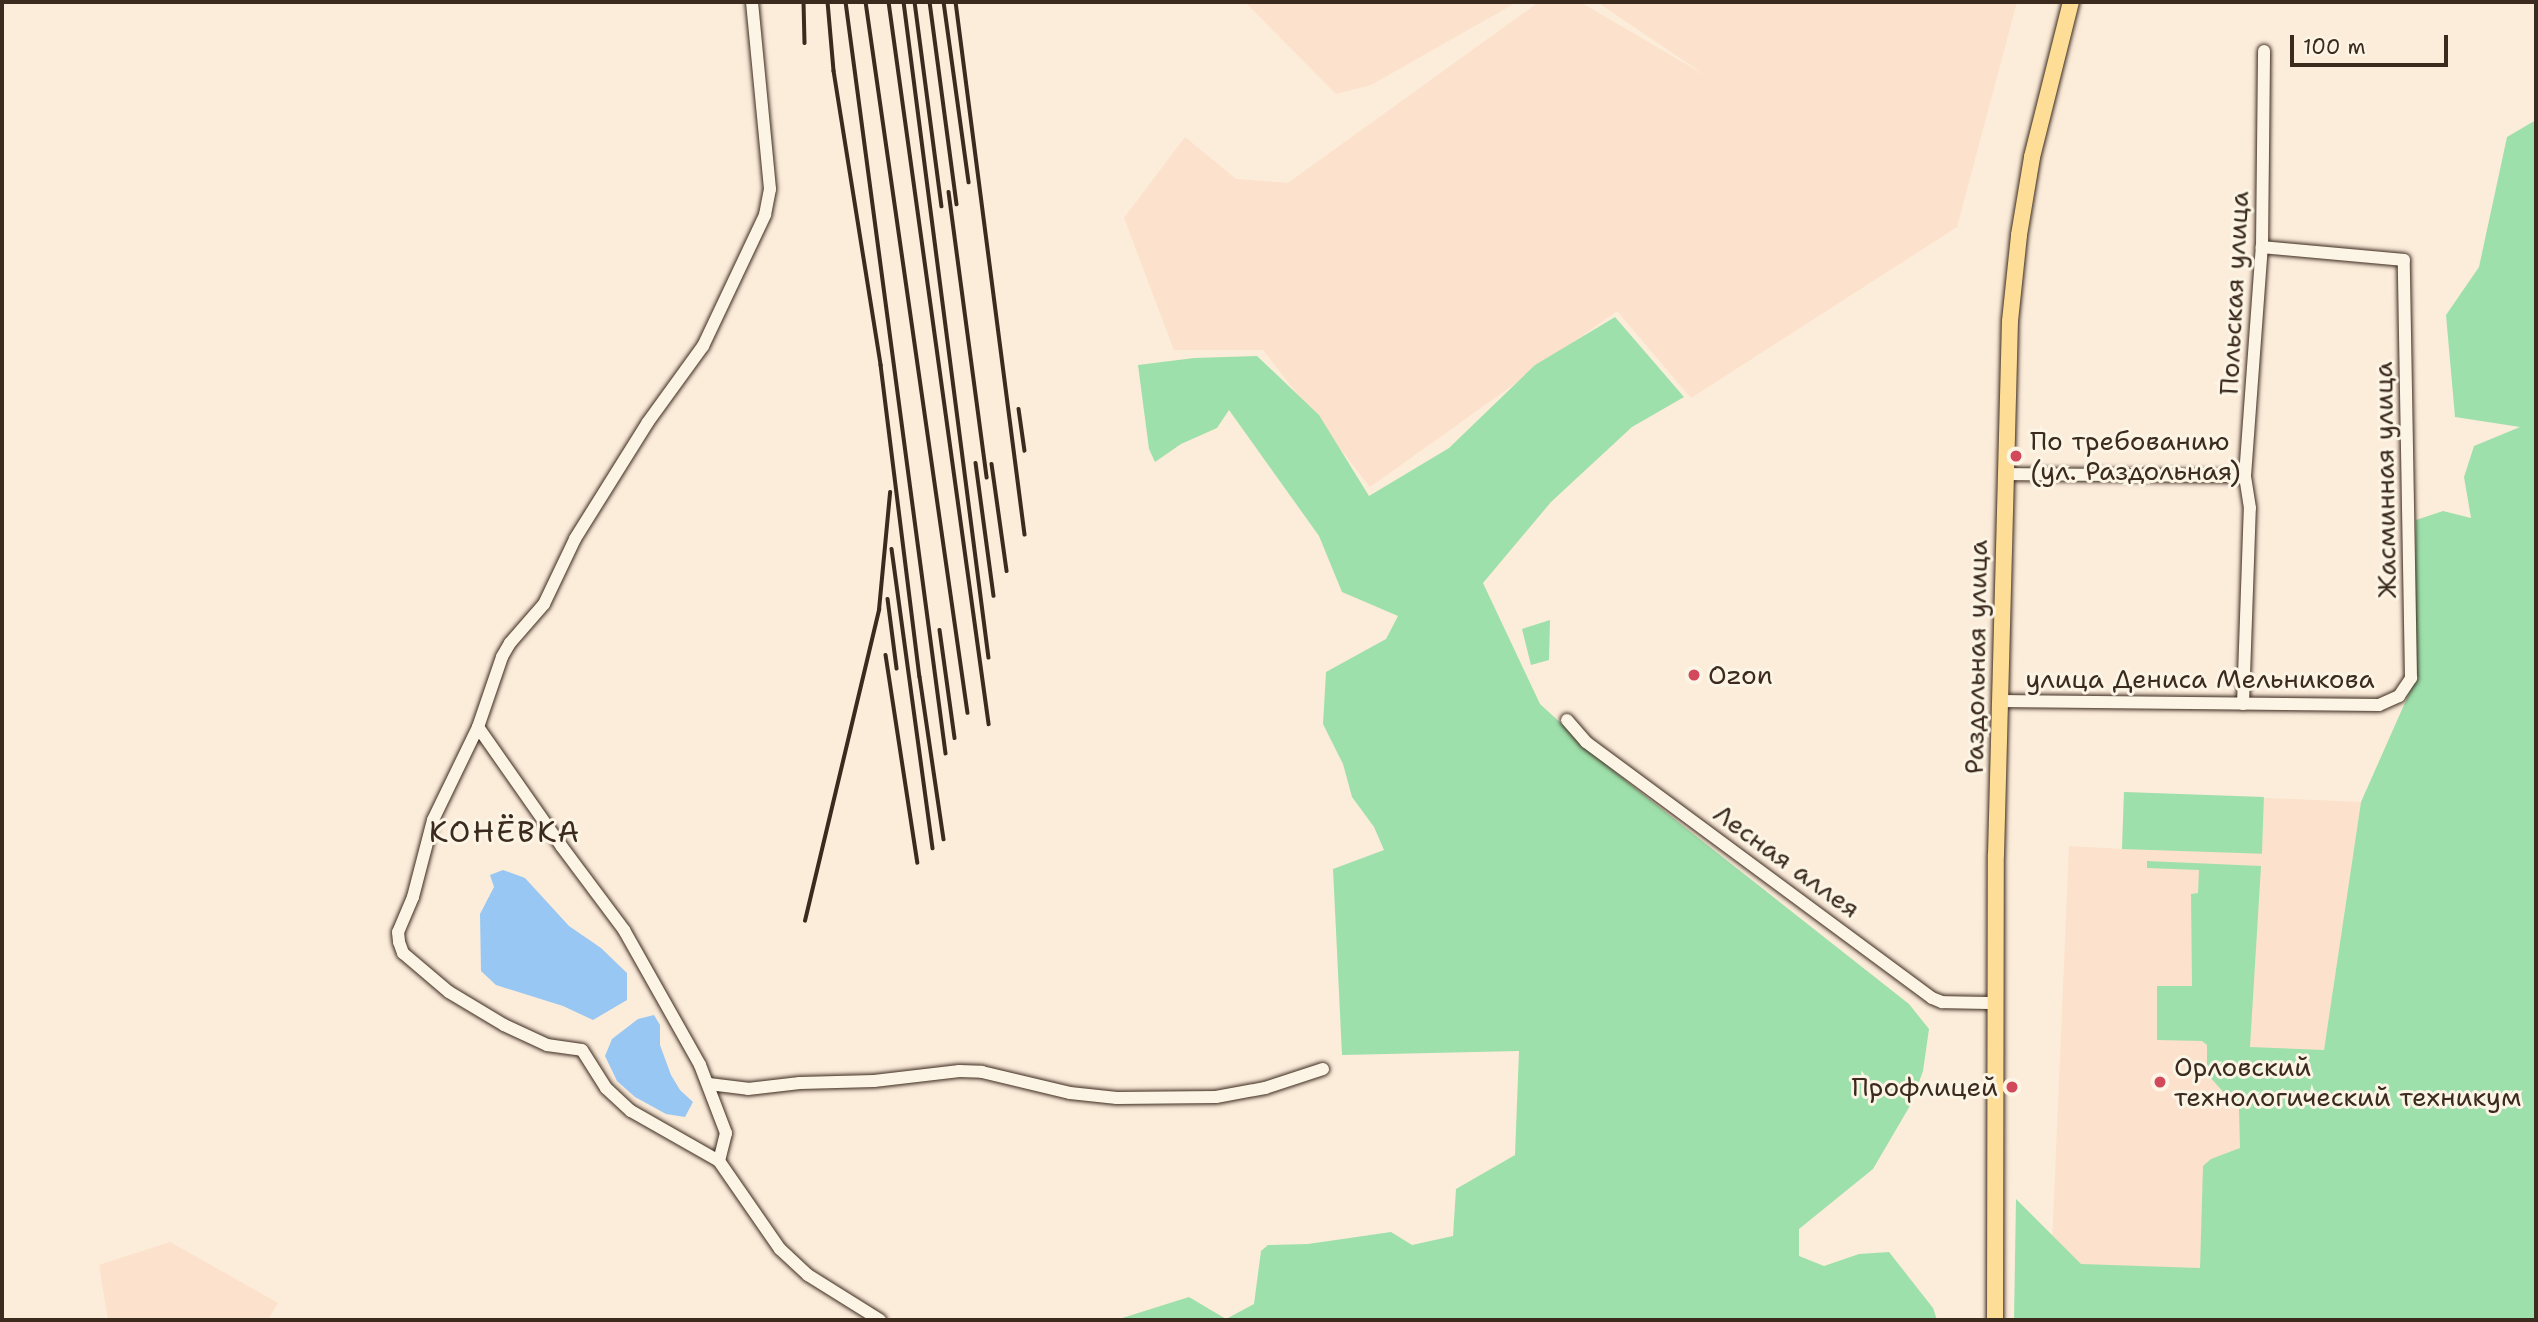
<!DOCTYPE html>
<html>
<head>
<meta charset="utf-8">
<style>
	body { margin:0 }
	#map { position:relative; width:2538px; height:1322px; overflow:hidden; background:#fcecda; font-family:"Shantell Sans",sans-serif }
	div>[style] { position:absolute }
	.built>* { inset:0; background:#fce1cc }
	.green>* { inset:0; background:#9ee0ab; transform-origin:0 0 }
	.water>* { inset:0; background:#97c7f2 }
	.roads { filter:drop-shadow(0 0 2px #3b2a1e) drop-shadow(0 0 2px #3b2a1e) }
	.minor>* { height:12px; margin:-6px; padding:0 6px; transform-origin:6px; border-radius:6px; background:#fcf5e5 }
	.major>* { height:16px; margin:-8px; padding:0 8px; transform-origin:8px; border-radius:8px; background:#fedd96 }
	.rail>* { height:3.5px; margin:-1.75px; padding:0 1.75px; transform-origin:1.75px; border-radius:1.75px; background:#3b2a1e }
	.dots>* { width:19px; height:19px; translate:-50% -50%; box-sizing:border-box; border:4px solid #fcf5e5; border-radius:50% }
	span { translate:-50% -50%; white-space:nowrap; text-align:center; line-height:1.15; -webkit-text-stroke:6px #fcf5e5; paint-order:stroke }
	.street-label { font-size:26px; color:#3b2a1e }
	.poi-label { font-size:26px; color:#3b2a1e }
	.left { translate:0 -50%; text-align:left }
	.right { translate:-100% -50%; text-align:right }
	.quarter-label { font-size:30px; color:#3b2a1e; letter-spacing:2px }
	.frame { position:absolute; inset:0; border:4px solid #3b2a1e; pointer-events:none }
	.scale { position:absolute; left:2290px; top:35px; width:158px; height:32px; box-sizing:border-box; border:4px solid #3b2a1e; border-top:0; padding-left:9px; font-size:21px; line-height:24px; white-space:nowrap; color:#3b2a1e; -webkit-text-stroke:5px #fcf5e5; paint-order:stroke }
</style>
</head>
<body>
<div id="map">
	<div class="built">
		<i style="clip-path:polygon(1245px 2px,1517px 2px,1371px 85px,1336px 94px)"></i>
		<i style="clip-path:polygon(1539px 2px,1580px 2px,1708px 77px,1597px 2px,2017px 2px,1957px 227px,1691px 398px,1617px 311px,1370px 487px,1263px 350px,1174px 350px,1124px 218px,1185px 137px,1236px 179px,1288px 183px)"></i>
		<i style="clip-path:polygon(2124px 792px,2361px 802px,2324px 1050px,2206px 1277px,2051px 1270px,2069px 846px,2122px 849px)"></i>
		<i style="clip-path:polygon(170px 1242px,278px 1303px,268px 1320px,108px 1320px,99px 1265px)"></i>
	</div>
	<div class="green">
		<i style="clip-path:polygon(2536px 120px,2536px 1320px,2014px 1320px,2016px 1199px,2081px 1264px,2200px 1268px,2203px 1166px,2211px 1159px,2240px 1148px,2239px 1109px,2207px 1074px,2207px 1045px,2202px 1041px,2157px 1040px,2157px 986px,2192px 986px,2191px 894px,2198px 893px,2199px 870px,2147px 868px,2147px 861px,2261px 866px,2250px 1047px,2324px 1050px,2361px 802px,2415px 680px,2416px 520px,2443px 511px,2471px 518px,2464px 477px,2474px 446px,2520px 427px,2455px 417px,2446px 315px,2479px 267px,2507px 137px)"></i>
		<i style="clip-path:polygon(1615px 317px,1684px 397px,1632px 427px,1551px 502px,1483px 583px,1540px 704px,1611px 769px,1909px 1004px,1929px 1029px,1923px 1071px,1911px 1104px,1873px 1169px,1799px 1229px,1799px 1256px,1824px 1266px,1859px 1254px,1889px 1252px,1933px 1308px,1937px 1320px,1116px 1320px,1189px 1297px,1226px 1319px,1254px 1304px,1261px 1251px,1268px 1245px,1308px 1244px,1391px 1232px,1412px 1245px,1453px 1236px,1456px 1189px,1515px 1155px,1519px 1051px,1342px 1055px,1333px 869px,1384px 850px,1374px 827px,1352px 797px,1343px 764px,1323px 724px,1326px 672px,1386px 639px,1398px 616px,1342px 592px,1319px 536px,1229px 410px,1217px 428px,1181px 444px,1155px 462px,1149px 449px,1138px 365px,1194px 358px,1257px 356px,1319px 415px,1369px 496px,1449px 448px,1535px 365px)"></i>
		<i style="clip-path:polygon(1550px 620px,1549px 660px,1531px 665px,1522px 629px)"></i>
		<i style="left:2124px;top:792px;width:140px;height:57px;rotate:2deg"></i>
	</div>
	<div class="water">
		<i style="clip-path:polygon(503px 870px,525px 878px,569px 926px,601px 948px,627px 973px,627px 1000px,593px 1020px,563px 1006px,496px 985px,481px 971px,480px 914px,494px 887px,490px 875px)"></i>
		<i style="clip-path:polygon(654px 1015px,660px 1025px,660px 1045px,671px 1075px,680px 1090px,693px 1102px,685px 1117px,666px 1114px,635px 1097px,617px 1081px,605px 1056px,612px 1039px,638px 1019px)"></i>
	</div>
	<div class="roads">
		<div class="minor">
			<i style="left:752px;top:2px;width:188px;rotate:84.5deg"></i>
			<i style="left:770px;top:189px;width:26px;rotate:101deg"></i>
			<i style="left:765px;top:215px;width:145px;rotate:115.3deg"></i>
			<i style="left:703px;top:346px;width:94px;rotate:125.9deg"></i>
			<i style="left:648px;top:422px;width:138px;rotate:122deg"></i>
			<i style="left:575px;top:539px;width:72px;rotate:115.5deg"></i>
			<i style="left:544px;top:604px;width:52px;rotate:131.1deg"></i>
			<i style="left:510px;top:643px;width:16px;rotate:120deg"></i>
			<i style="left:502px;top:657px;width:74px;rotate:108.9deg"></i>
			<i style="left:478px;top:727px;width:103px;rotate:115.8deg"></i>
			<i style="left:433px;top:820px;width:80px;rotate:104.6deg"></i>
			<i style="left:413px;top:897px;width:38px;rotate:113deg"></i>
			<i style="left:398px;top:932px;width:10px;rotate:84deg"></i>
			<i style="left:399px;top:942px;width:12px;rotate:70deg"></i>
			<i style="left:403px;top:953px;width:60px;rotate:40.3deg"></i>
			<i style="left:449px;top:992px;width:64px;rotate:31deg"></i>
			<i style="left:504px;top:1025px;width:47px;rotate:24.9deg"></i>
			<i style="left:547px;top:1045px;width:35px;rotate:8deg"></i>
			<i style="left:582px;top:1050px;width:45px;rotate:57.7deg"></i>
			<i style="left:606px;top:1088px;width:34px;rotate:43deg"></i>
			<i style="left:631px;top:1111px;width:101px;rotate:29.6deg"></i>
			<i style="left:719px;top:1161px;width:107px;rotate:55.3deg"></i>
			<i style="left:780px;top:1249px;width:38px;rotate:43deg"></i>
			<i style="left:808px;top:1275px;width:85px;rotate:32deg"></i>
			<i style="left:2005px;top:474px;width:240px;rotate:0.5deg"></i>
			<i style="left:2000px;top:701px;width:379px;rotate:0.6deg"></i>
			<i style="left:2379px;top:705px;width:22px;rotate:-24deg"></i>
			<i style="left:2399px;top:696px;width:22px;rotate:-56deg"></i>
			<i style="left:2411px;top:678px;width:418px;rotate:-91deg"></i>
			<i style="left:2404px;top:260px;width:143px;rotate:-174.8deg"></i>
			<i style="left:2243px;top:704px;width:196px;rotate:-88deg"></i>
			<i style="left:2250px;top:508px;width:32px;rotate:-99deg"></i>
			<i style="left:2245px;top:476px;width:230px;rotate:-85.8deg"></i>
			<i style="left:2262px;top:247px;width:196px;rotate:-89.4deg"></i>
			<i style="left:1567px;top:720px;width:29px;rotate:49deg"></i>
			<i style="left:1586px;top:742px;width:430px;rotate:36.5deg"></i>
			<i style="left:1932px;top:998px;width:11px;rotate:22deg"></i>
			<i style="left:1942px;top:1002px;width:54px;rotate:1.1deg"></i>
			<i style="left:478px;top:727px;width:146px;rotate:55deg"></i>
			<i style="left:562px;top:847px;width:104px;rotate:53.2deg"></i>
			<i style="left:624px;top:930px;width:155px;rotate:60.6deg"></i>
			<i style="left:700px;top:1065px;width:73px;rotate:69.1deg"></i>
			<i style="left:726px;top:1133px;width:29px;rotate:104deg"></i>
			<i style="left:709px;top:1084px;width:39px;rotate:7deg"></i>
			<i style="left:748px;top:1089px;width:52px;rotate:-6.6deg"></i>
			<i style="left:800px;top:1083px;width:74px;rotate:-1.5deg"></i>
			<i style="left:874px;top:1081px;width:86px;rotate:-6.7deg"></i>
			<i style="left:959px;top:1071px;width:23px;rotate:2deg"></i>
			<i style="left:982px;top:1072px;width:90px;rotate:13.4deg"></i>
			<i style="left:1070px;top:1093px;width:47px;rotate:6.1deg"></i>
			<i style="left:1117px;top:1098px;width:99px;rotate:-0.6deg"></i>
			<i style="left:1216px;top:1097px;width:50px;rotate:-10.4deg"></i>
			<i style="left:1265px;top:1088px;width:61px;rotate:-18.1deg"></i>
		</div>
		<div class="major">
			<i style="left:1995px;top:1320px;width:465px;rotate:-89.9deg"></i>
			<i style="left:1996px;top:855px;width:534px;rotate:-88.5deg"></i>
			<i style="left:2010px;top:321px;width:86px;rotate:-84deg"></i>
			<i style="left:2019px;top:235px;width:79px;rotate:-80.5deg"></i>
			<i style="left:2032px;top:157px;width:160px;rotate:-75.9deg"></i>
		</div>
	</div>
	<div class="rail">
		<i style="left:804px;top:2px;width:41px;rotate:88.6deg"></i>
		<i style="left:828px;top:2px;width:69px;rotate:85deg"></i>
		<i style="left:834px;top:71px;width:298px;rotate:80.9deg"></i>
		<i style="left:881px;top:365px;width:314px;rotate:82.9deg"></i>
		<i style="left:920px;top:677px;width:164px;rotate:81.6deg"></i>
		<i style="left:846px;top:2px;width:758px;rotate:82.42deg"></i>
		<i style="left:866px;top:2px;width:718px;rotate:81.84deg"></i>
		<i style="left:889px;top:2px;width:729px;rotate:82.11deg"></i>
		<i style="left:904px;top:2px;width:661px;rotate:82.62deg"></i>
		<i style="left:915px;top:2px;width:206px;rotate:82.5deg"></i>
		<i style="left:930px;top:2px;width:204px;rotate:82.4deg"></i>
		<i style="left:944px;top:2px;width:182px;rotate:82.1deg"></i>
		<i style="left:956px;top:2px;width:537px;rotate:82.62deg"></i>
		<i style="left:949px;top:192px;width:288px;rotate:82.4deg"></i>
		<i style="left:1019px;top:409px;width:42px;rotate:81.9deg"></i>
		<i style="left:976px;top:463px;width:134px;rotate:82.3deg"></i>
		<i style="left:992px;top:464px;width:108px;rotate:82deg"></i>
		<i style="left:892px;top:549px;width:302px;rotate:82.2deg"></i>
		<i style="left:888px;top:599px;width:70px;rotate:82.6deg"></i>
		<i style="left:940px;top:630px;width:109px;rotate:82.1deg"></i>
		<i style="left:886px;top:655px;width:210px;rotate:81.3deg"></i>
		<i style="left:805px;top:921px;width:320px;rotate:-76.6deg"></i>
		<i style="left:879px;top:610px;width:118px;rotate:-84.6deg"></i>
	</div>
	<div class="dots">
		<i style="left:2016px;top:456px;background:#d1495b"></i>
		<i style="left:1694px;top:675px;background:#d1495b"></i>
		<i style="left:2160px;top:1082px;background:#d1495b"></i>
		<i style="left:2012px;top:1087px;background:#d1495b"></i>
	</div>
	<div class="street-label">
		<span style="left:2234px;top:293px;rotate:-87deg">Польская улица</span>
		<span style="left:2385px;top:480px;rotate:-91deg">Жасминная улица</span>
		<span style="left:1976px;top:657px;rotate:-89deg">Раздольная улица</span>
		<span style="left:2200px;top:679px">улица Дениса Мельникова</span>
		<span style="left:1787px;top:861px;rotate:36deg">Лесная аллея</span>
	</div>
	<div class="poi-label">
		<span class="left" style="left:2030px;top:456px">По требованию<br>(ул. Раздольная)</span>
		<span class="left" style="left:1708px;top:675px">Ozon</span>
		<span class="left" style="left:2174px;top:1082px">Орловский<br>технологический техникум</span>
		<span class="right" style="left:1998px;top:1087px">Профлицей</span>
	</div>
	<div class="quarter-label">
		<span style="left:505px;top:832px">КОНЁВКА</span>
	</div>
	<div class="frame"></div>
	<div class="scale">100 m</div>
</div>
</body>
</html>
